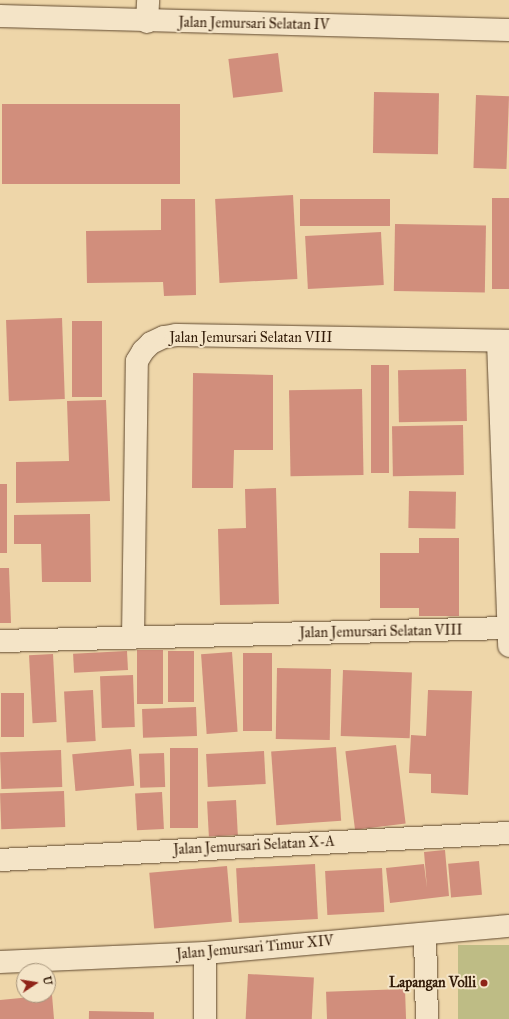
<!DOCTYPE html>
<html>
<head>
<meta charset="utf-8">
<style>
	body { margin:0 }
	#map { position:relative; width:509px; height:1019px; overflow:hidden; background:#eed6a9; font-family:"IM FELL Great Primer",serif }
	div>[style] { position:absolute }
	.green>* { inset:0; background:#bebc85; transform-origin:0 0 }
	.building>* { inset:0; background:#d18e7c; transform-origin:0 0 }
	.roads { filter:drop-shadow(0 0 1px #614a30) drop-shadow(0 0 1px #614a30) }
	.street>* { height:22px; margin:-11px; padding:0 11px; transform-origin:11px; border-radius:11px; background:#f4e4c7 }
	.dots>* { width:11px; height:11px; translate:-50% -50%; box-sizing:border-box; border:2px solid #f4e4c7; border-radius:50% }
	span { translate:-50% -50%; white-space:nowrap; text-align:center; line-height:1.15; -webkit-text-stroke:4px #f4e4c7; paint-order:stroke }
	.street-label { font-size:14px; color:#321b08 }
	.poi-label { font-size:14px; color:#321b08; font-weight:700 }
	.right { translate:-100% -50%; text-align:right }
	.north { position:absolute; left:16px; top:963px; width:40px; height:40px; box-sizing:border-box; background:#f4e4c7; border:1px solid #a6947b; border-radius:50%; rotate:78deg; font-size:11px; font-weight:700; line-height:16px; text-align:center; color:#321b08 }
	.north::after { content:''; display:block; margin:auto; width:14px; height:18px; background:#8f2418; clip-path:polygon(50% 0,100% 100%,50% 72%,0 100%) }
</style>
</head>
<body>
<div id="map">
	<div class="green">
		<i style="left:509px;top:945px;width:74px;height:51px;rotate:90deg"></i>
	</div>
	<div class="building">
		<i style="left:278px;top:53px;width:39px;height:50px;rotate:83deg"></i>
		<i style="left:374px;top:92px;width:65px;height:61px;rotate:1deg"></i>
		<i style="left:476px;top:95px;width:33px;height:73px;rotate:2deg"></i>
		<i style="left:2px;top:104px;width:178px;height:80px"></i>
		<i style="left:293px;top:195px;width:84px;height:78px;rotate:87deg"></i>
		<i style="left:492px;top:198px;width:17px;height:91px"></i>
		<i style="clip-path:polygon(161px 199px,195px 199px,196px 295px,164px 296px,163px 282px,87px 283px,86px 231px,161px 230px)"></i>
		<i style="left:390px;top:199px;width:27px;height:90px;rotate:90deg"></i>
		<i style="left:395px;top:224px;width:91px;height:67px;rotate:1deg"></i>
		<i style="left:381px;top:232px;width:53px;height:76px;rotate:87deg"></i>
		<i style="left:62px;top:318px;width:81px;height:56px;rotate:88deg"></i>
		<i style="left:72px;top:321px;width:30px;height:76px"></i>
		<i style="left:371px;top:365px;width:18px;height:108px"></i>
		<i style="left:466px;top:369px;width:52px;height:68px;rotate:89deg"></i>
		<i style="clip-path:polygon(193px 373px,273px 375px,273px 450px,234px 450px,233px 488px,192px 488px)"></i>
		<i style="left:362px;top:389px;width:86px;height:73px;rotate:89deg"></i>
		<i style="clip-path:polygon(106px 400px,110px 501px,16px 503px,16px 462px,69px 461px,67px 401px)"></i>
		<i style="left:463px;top:425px;width:50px;height:71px;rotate:89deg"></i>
		<i style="left:0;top:484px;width:7px;height:69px"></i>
		<i style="clip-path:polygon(276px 488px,279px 604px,220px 605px,218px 529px,246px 528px,245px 489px)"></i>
		<i style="left:409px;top:491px;width:47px;height:37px;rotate:1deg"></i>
		<i style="clip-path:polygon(90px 514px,91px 582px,42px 582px,41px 544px,14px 544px,14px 515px)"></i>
		<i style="clip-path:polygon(419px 538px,459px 538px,459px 616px,419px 616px,419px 608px,380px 608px,380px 553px,419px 553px)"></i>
		<i style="clip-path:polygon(0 568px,9px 568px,11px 623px,0 623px)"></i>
		<i style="left:137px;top:650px;width:26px;height:54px"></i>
		<i style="left:127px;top:651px;width:19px;height:54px;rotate:87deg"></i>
		<i style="left:168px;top:651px;width:26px;height:51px"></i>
		<i style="left:232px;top:652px;width:80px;height:31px;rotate:86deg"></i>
		<i style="left:243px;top:653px;width:29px;height:78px"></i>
		<i style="left:53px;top:654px;width:68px;height:24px;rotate:87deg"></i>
		<i style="left:277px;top:668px;width:54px;height:71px;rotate:1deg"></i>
		<i style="left:343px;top:670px;width:69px;height:66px;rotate:2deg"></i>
		<i style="left:133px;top:675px;width:52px;height:33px;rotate:88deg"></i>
		<i style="left:93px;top:690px;width:51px;height:29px;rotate:87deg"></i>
		<i style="clip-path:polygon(428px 690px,472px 691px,468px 795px,431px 793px,431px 774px,409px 773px,411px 735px,426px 736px)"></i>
		<i style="left:1px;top:693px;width:23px;height:44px"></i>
		<i style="left:196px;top:707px;width:29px;height:54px;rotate:88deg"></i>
		<i style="left:396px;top:745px;width:79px;height:51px;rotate:83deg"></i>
		<i style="left:336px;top:747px;width:74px;height:65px;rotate:86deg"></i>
		<i style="left:170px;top:748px;width:28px;height:80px"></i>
		<i style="left:131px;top:749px;width:37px;height:59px;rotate:85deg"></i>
		<i style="left:61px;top:750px;width:37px;height:61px;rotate:88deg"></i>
		<i style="left:264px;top:751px;width:33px;height:58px;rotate:87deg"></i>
		<i style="left:164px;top:753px;width:34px;height:25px;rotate:88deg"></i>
		<i style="left:64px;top:791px;width:36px;height:64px;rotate:88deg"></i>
		<i style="left:162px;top:792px;width:37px;height:27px;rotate:87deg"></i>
		<i style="left:236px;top:800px;width:35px;height:29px;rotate:87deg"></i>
		<i style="clip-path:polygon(445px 850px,449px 896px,390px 903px,386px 868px,424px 864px,427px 888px,424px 852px)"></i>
		<i style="left:479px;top:861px;width:34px;height:31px;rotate:85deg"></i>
		<i style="left:315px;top:864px;width:55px;height:79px;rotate:87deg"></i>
		<i style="left:227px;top:866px;width:56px;height:78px;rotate:85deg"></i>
		<i style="left:382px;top:868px;width:44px;height:57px;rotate:87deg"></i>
		<i style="left:248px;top:974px;width:66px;height:45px;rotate:3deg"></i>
		<i style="left:405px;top:989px;width:30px;height:79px;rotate:88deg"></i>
		<i style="clip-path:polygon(52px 995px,54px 1019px,0 1019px,0 1000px)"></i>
		<i style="left:89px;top:1011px;width:65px;height:8px;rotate:1deg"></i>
	</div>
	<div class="roads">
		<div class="street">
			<i style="left:0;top:16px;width:509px;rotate:1.58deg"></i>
			<i style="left:147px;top:22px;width:22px;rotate:-87deg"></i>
			<i style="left:498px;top:341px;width:305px;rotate:87.9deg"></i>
			<i style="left:133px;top:638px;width:277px;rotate:-89.2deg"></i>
			<i style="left:137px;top:361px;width:12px;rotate:-59deg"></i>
			<i style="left:143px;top:351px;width:11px;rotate:-45deg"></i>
			<i style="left:151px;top:343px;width:14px;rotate:-25deg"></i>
			<i style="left:164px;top:337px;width:12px;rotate:-9deg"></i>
			<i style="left:176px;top:335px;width:333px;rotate:1deg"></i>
			<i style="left:0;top:641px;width:508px;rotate:-1.47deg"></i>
			<i style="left:0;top:860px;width:510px;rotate:-3.04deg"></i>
			<i style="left:425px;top:934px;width:85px;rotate:88.7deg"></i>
			<i style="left:0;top:962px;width:205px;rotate:-2.5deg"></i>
			<i style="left:205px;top:953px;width:305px;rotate:-5.1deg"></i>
			<i style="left:205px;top:1019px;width:66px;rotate:-90deg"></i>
		</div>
	</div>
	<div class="dots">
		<i style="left:484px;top:983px;background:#8f2418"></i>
	</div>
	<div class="street-label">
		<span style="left:254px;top:24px;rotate:1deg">Jalan Jemursari Selatan IV</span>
		<span style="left:251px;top:338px">Jalan Jemursari Selatan VIII</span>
		<span style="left:381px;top:632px;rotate:-1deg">Jalan Jemursari Selatan VIII</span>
		<span style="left:254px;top:846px;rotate:-3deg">Jalan Jemursari Selatan X-A</span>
		<span style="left:255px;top:948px;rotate:-5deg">Jalan Jemursari Timur XIV</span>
	</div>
	<div class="poi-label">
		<span class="right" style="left:476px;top:983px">Lapangan Volli</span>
	</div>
	<div class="north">U</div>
</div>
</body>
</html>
